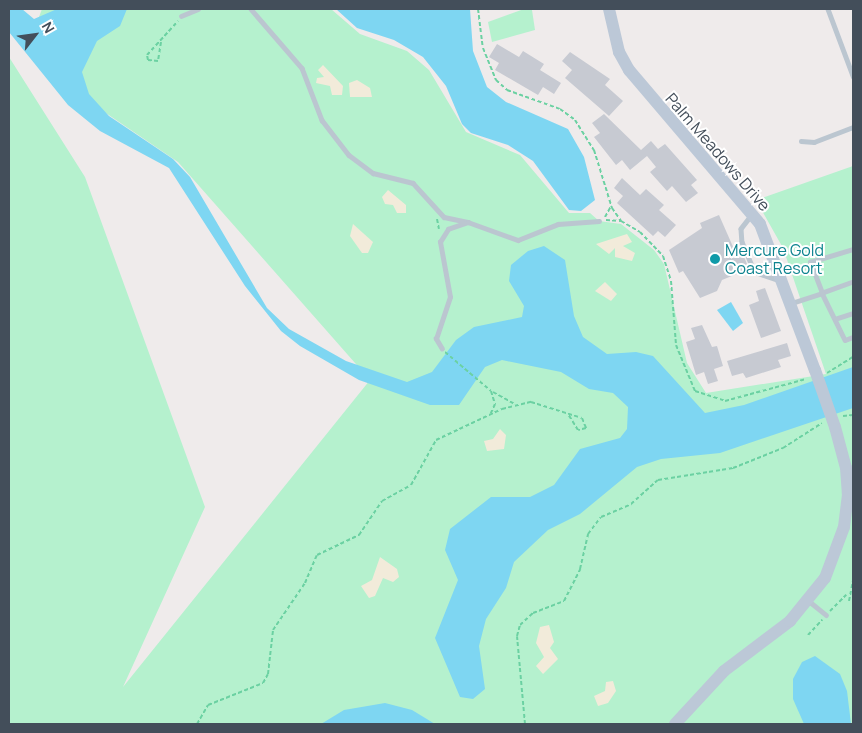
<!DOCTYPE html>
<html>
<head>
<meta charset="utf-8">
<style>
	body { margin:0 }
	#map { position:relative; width:862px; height:733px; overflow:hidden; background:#efebeb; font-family:Manrope,sans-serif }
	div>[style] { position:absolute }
	.green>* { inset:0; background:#b5f1ce }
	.sand>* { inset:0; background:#f2ebda }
	.water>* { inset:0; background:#7ed6f2 }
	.building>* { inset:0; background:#c7cad2 }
	.path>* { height:2px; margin-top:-1px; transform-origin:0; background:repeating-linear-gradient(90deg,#6bd1a2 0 4px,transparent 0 6.5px) }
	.lane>* { height:4.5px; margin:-2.25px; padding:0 2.25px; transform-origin:2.25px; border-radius:2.25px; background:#bbc6d0 }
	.secondary>* { height:12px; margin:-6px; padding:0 6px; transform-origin:6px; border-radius:6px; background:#bcc8d7 }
	.secondary-bridge>* { height:12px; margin:-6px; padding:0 6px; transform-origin:6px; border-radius:6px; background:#bcc8d7 }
	.dots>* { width:14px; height:14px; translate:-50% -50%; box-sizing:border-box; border:2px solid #fff; border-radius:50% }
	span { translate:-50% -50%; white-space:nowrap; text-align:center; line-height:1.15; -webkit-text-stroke:4px #fff; paint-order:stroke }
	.street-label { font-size:16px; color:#434e5a }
	.culture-label { font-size:16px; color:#0d838f }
	.left { translate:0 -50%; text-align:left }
	.frame { position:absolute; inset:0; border:10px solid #434e5a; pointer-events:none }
	.north { position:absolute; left:10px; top:10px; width:50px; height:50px; -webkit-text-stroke:4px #fff; paint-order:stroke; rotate:60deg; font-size:14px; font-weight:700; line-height:20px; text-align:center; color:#434e5a }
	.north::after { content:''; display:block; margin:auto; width:18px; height:22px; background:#434e5a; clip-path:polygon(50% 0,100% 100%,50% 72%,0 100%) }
</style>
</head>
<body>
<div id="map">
	<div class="green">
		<i style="clip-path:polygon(42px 9px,331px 9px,360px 34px,407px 51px,429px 70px,466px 132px,520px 155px,569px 213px,590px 213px,599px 221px,621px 224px,654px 250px,664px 264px,687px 363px,706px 393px,826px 374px,783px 248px,756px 200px,853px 166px,853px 724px,9px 724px,9px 57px,85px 177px,205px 507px,123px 687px,370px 380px,178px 162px,69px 88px,30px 41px)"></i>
		<i style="clip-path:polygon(524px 9px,532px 10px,535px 30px,492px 42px,488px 22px)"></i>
	</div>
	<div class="sand">
		<i style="clip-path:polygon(323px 65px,343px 86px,342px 95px,332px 95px,330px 86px,316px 83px,317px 78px,324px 77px,318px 70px)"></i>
		<i style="clip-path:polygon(357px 80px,370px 88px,372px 97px,350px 97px,349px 83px)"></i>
		<i style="clip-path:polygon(388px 190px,406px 205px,406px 213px,397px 213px,393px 205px,385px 204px,382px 197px)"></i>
		<i style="clip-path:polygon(353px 224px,373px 242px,368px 253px,362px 253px,350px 236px)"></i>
		<i style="clip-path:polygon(627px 234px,632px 242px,623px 246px,635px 253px,632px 261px,615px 257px,615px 248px,609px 254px,596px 244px)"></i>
		<i style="clip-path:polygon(605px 282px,617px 294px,611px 301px,595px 291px)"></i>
		<i style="clip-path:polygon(500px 429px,506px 435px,504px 449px,487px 451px,484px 441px,493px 439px)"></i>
		<i style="clip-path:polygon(380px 557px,397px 569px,399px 577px,393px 582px,383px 578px,375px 596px,369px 598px,361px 586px,372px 580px)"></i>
		<i style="clip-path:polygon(549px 625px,554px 642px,550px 648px,558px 659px,543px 674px,536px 666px,544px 657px,536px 643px,540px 627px)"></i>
		<i style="clip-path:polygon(613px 681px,616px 691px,608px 703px,598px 706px,594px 696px,605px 691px,606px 682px)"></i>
	</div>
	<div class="water">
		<i style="clip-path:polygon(9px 9px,22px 9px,34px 19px,57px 9px,127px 9px,120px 26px,97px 41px,82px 72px,89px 94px,109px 116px,173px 159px,190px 177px,267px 308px,289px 329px,346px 361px,407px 382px,432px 372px,456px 340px,474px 327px,522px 317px,524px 306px,509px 281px,511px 265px,528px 251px,544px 246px,565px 260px,574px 316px,583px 337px,607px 354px,636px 352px,653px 356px,705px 413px,744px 405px,853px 367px,853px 408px,720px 453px,661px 459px,637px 467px,580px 514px,548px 530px,514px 562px,506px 588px,486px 619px,479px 646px,485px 689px,473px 699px,460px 697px,435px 638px,458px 580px,445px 550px,450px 529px,491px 497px,530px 497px,554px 485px,580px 449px,620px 438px,627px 429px,628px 407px,613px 393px,589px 389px,561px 372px,502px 360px,485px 367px,459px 405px,430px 405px,359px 380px,300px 346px,281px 331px,245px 286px,169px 168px,100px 131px,68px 105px,9px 32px)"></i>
		<i style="clip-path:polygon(336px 9px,470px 9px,473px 51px,487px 87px,506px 102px,568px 129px,584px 157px,595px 200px,581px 211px,569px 210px,533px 161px,508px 145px,471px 133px,462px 124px,446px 86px,423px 57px,394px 40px,357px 28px)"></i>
		<i style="clip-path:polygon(731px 302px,743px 323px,733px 331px,717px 310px)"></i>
		<i style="clip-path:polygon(815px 656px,840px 674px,847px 691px,851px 724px,804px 724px,793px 699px,793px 679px,802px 662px)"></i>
		<i style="clip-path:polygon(385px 703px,412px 710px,435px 724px,321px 724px,344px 710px)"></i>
	</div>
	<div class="building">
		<i style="clip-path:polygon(497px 44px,519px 57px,523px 51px,544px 64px,540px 70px,561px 83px,554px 94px,543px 87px,538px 95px,495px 70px,499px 63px,489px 57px)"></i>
		<i style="clip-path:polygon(570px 52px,610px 79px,605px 85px,623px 101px,609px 116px,565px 78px,572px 70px,562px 61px)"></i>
		<i style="clip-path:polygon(604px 114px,641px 150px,651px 141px,658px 149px,665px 144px,697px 180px,691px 185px,698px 193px,686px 202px,672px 186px,667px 191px,650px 172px,656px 167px,647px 156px,630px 170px,622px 160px,616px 165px,594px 137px,600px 133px,592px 123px)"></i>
		<i style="clip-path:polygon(622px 178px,640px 195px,646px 189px,664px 205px,659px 210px,676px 225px,665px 237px,658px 231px,653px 236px,617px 203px,623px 196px,614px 188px)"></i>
		<i style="clip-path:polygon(719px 215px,734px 249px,740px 247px,749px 269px,722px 280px,717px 291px,700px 298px,683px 271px,679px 273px,669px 250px,702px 228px,700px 223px)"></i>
		<i style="clip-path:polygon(765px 288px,781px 331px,761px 338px,749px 305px,759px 301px,756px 291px)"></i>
		<i style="clip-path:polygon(702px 325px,712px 347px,717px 346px,723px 366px,714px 369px,718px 381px,708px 384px,704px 372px,696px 375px,686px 342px,695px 339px,691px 328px)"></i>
		<i style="clip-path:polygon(787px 343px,791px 356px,778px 360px,781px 367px,746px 378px,743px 373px,732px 376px,727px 361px)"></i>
	</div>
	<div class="path">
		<i style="left:478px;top:9px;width:39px;rotate:83deg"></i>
		<i style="left:483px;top:48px;width:35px;rotate:68deg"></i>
		<i style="left:496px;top:80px;width:15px;rotate:42deg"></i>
		<i style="left:507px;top:90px;width:56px;rotate:19.7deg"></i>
		<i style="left:560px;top:109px;width:19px;rotate:36deg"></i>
		<i style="left:575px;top:120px;width:36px;rotate:58deg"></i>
		<i style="left:594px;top:150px;width:61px;rotate:72.8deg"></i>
		<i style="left:612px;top:208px;width:16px;rotate:55deg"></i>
		<i style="left:161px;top:42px;width:19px;rotate:99deg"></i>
		<i style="left:158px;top:61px;width:10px;rotate:-174deg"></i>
		<i style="left:148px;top:60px;width:5px;rotate:-101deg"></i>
		<i style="left:147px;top:55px;width:46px;rotate:-47.6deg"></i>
		<i style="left:605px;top:217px;width:13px;rotate:-61deg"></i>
		<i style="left:437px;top:219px;width:10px;rotate:79deg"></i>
		<i style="left:606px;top:220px;width:15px;rotate:4deg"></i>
		<i style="left:621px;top:221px;width:22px;rotate:30deg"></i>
		<i style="left:640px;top:232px;width:33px;rotate:46deg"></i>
		<i style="left:663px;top:256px;width:26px;rotate:72deg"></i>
		<i style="left:671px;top:281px;width:64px;rotate:85.5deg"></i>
		<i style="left:676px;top:345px;width:50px;rotate:67.6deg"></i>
		<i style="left:695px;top:391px;width:32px;rotate:18deg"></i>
		<i style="left:725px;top:401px;width:84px;rotate:-15.2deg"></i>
		<i style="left:445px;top:352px;width:60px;rotate:40.3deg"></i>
		<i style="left:491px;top:391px;width:14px;rotate:73deg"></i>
		<i style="left:495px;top:404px;width:12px;rotate:114deg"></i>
		<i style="left:827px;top:373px;width:31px;rotate:-32deg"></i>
		<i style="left:493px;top:392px;width:25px;rotate:29deg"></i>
		<i style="left:843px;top:416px;width:10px;rotate:-6deg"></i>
		<i style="left:849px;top:601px;width:20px;rotate:-79deg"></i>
		<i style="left:830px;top:611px;width:23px;rotate:-45deg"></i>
		<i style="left:808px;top:635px;width:21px;rotate:-47deg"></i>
		<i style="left:197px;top:724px;width:22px;rotate:-60deg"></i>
		<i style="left:208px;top:705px;width:59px;rotate:-21.8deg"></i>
		<i style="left:263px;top:683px;width:10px;rotate:-61deg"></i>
		<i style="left:268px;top:674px;width:44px;rotate:-83.5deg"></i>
		<i style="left:273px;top:630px;width:57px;rotate:-55.8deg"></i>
		<i style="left:305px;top:583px;width:30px;rotate:-67deg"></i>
		<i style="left:317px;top:555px;width:47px;rotate:-25.5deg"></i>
		<i style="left:359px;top:535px;width:41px;rotate:-55.9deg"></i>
		<i style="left:382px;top:501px;width:33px;rotate:-29deg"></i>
		<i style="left:411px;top:485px;width:51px;rotate:-60.9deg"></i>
		<i style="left:436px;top:440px;width:73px;rotate:-25.2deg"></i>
		<i style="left:502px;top:409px;width:30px;rotate:-14deg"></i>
		<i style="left:531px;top:402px;width:53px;rotate:17.4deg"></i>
		<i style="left:582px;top:418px;width:11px;rotate:68deg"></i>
		<i style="left:586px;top:428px;width:8px;rotate:166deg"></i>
		<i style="left:578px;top:430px;width:19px;rotate:-122deg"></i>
		<i style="left:525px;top:724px;width:88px;rotate:-95.2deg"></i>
		<i style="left:517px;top:636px;width:11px;rotate:-75deg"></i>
		<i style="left:520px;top:625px;width:18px;rotate:-43deg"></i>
		<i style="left:533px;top:613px;width:33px;rotate:-21deg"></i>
		<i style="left:564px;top:601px;width:36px;rotate:-63deg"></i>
		<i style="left:580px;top:569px;width:36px;rotate:-77deg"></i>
		<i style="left:588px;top:534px;width:21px;rotate:-53deg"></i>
		<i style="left:601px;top:517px;width:33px;rotate:-23deg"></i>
		<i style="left:631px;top:504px;width:36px;rotate:-42deg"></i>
		<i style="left:658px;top:480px;width:76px;rotate:-9.1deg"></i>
		<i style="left:733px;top:468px;width:54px;rotate:-21.8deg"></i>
		<i style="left:783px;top:448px;width:46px;rotate:-32.7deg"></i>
	</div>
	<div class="lane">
		<i style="left:251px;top:9px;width:78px;rotate:49.2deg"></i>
		<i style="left:302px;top:68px;width:56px;rotate:69deg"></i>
		<i style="left:322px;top:120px;width:44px;rotate:52.4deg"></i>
		<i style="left:349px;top:155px;width:30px;rotate:37deg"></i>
		<i style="left:373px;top:173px;width:41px;rotate:14deg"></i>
		<i style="left:413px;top:183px;width:46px;rotate:47.6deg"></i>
		<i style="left:444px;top:217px;width:25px;rotate:12deg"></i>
		<i style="left:828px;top:9px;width:72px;rotate:69.5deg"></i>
		<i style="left:181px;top:16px;width:18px;rotate:-22deg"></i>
		<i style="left:801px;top:141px;width:13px;rotate:4deg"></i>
		<i style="left:814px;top:142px;width:42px;rotate:-21deg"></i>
		<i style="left:751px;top:216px;width:16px;rotate:128deg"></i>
		<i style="left:741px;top:229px;width:13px;rotate:86deg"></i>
		<i style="left:742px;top:242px;width:33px;rotate:67deg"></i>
		<i style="left:755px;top:272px;width:24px;rotate:19deg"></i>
		<i style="left:853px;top:282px;width:33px;rotate:160deg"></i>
		<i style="left:822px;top:293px;width:52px;rotate:63.9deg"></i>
		<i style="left:845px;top:340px;width:9px;rotate:-21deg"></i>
		<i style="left:792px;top:303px;width:32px;rotate:-18deg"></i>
		<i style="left:822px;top:293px;width:33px;rotate:-111deg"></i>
		<i style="left:810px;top:262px;width:45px;rotate:-16.8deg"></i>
		<i style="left:835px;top:319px;width:19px;rotate:-18deg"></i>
		<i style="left:442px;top:349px;width:12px;rotate:-121deg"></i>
		<i style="left:436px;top:339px;width:44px;rotate:-71.6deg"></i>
		<i style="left:450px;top:297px;width:56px;rotate:-100.3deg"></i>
		<i style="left:440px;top:242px;width:15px;rotate:-58deg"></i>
		<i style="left:448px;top:229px;width:21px;rotate:-19deg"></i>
		<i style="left:468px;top:222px;width:53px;rotate:19.8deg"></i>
		<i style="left:518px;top:240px;width:43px;rotate:-21.8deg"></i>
		<i style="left:558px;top:224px;width:41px;rotate:-4.2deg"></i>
		<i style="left:809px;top:601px;width:22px;rotate:39deg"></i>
	</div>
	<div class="secondary">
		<i style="left:609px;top:9px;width:44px;rotate:76.9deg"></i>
		<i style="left:619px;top:52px;width:21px;rotate:61deg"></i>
		<i style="left:629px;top:70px;width:202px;rotate:49.6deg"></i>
		<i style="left:760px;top:224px;width:156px;rotate:69.4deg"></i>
		<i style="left:675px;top:724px;width:72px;rotate:-47.2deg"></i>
		<i style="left:724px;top:671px;width:83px;rotate:-37.1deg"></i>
		<i style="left:790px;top:621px;width:55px;rotate:-50.9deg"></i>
		<i style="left:825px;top:578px;width:54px;rotate:-69.6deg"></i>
		<i style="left:844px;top:527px;width:31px;rotate:-83deg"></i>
		<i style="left:848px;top:496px;width:28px;rotate:-94deg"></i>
		<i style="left:846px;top:468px;width:42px;rotate:-105deg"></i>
	</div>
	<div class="secondary-bridge">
		<i style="left:815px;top:370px;width:60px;rotate:70.7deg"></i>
	</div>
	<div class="dots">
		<i style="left:715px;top:259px;background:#0f9aa8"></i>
	</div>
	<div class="street-label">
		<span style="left:718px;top:152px;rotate:49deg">Palm Meadows Drive</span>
	</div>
	<div class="culture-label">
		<span class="left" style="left:725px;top:259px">Mercure Gold<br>Coast Resort</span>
	</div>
	<div class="frame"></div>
	<div class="north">N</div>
</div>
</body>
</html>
